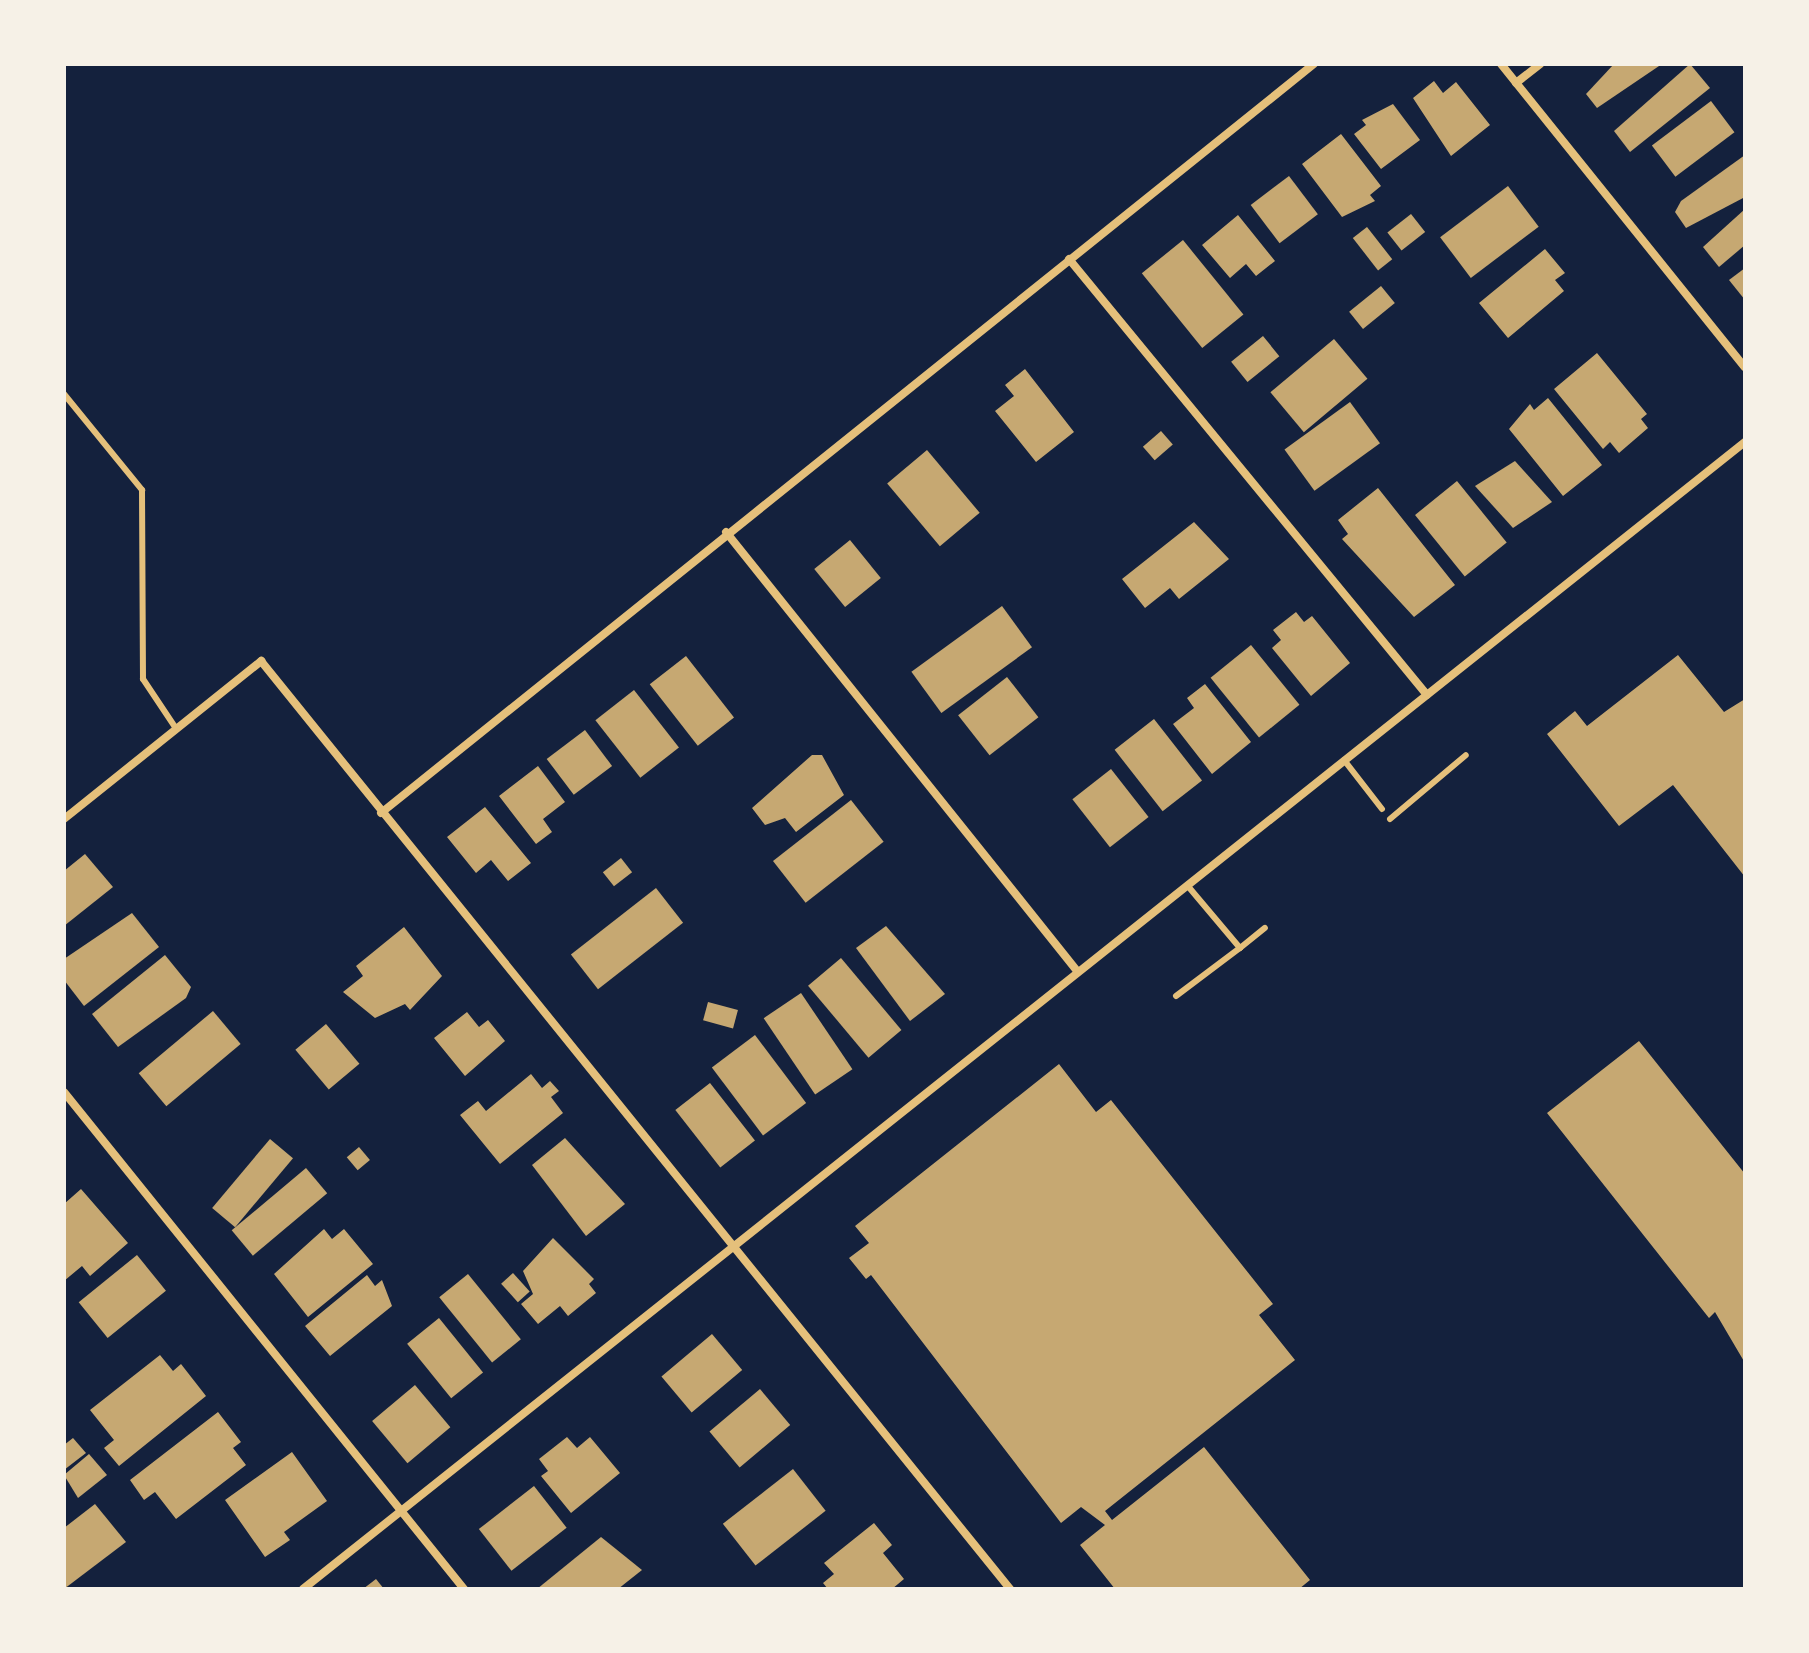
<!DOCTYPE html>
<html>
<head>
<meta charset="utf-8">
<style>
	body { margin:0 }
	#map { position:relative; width:1809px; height:1653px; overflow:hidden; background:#14213d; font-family:Rubik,sans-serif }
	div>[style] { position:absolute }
	.building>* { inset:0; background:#c6a872; transform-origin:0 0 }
	.service>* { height:6px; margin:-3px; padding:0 3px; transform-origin:3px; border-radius:3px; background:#e5c07b }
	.minor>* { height:8px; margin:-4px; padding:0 4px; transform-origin:4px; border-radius:4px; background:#e5c07b }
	span { translate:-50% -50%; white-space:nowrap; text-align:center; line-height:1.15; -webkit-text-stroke:6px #f6f1e7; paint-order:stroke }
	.frame { position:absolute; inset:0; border:66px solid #f6f1e7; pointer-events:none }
</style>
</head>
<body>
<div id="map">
	<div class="building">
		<i style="clip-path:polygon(1614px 64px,1662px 64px,1597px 108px,1586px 94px)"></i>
		<i style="clip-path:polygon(1690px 64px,1710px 88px,1630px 152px,1614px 131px)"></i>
		<i style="clip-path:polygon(1434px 81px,1443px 93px,1456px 82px,1490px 125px,1451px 156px,1413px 98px)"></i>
		<i style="left:1711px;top:101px;width:39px;height:74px;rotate:53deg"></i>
		<i style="clip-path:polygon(1393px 104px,1420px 140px,1381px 169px,1354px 134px,1366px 125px,1362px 120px)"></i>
		<i style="clip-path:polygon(1341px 134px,1381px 186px,1370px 195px,1375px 201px,1342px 217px,1302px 164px)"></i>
		<i style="clip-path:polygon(1745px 155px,1745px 197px,1686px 228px,1675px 212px,1681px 201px)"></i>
		<i style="left:1289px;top:176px;width:48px;height:48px;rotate:53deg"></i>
		<i style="left:1508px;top:186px;width:51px;height:85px;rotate:53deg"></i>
		<i style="clip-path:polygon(1745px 209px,1745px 245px,1719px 267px,1703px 247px)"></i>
		<i style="left:1411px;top:214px;width:23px;height:30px;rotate:52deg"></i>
		<i style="clip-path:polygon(1238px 215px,1275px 261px,1256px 276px,1246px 264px,1230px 278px,1202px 245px)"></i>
		<i style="left:1367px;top:227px;width:41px;height:18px;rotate:52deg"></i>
		<i style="left:1183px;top:240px;width:96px;height:53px;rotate:51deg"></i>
		<i style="clip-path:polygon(1545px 249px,1565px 273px,1555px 280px,1564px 291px,1508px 338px,1479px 303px)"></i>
		<i style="clip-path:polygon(1745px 268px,1745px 300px,1729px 280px)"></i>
		<i style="left:1381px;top:286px;width:22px;height:41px;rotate:51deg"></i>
		<i style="left:1263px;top:336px;width:26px;height:41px;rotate:51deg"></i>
		<i style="left:1334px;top:339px;width:52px;height:83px;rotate:50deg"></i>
		<i style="clip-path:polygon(1597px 353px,1647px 414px,1641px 419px,1648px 428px,1619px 453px,1610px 442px,1603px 449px,1554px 389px)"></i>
		<i style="clip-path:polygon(1025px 369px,1074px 432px,1036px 462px,995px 411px,1014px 396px,1005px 385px)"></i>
		<i style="clip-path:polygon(1548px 398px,1602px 465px,1563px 496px,1509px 429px,1530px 404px,1534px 410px)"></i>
		<i style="left:1350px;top:402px;width:51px;height:81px;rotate:54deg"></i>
		<i style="left:1161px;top:431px;width:18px;height:24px;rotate:49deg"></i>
		<i style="left:927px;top:450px;width:82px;height:52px;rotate:50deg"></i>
		<i style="clip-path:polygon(1515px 461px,1552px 502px,1513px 528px,1475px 486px)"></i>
		<i style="left:1457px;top:481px;width:79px;height:54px;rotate:51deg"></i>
		<i style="clip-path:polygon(1378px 488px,1455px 585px,1414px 617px,1342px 539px,1348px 534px,1338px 520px)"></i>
		<i style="clip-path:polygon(1194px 522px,1229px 559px,1179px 599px,1170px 588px,1145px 608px,1122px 579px)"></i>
		<i style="left:850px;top:540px;width:49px;height:46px;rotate:51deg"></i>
		<i style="left:1002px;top:606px;width:51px;height:112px;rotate:54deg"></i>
		<i style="clip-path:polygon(1296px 612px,1304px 622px,1312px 616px,1350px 663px,1311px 696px,1272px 648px,1281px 640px,1273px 630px)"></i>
		<i style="left:1251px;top:645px;width:77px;height:52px;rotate:51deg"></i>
		<i style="clip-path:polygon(1678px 655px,1724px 712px,1745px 699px,1745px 877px,1673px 785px,1619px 826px,1547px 734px,1575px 711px,1587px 726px)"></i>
		<i style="left:686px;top:656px;width:78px;height:46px;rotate:52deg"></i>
		<i style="left:1007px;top:677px;width:51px;height:62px;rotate:52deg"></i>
		<i style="clip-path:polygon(1205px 684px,1251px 742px,1212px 774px,1173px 724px,1194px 708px,1187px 698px)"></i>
		<i style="left:634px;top:690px;width:73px;height:49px;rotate:52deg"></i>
		<i style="left:1154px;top:719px;width:78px;height:50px;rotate:52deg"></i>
		<i style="left:585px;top:730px;width:45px;height:48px;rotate:53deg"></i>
		<i style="clip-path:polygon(812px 755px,822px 755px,844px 795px,796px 832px,785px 818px,765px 825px,752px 808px)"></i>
		<i style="clip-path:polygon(538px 766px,565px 802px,543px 819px,552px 832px,536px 844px,499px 796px)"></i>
		<i style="left:1111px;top:769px;width:61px;height:49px;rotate:52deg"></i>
		<i style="left:851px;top:800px;width:53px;height:99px;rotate:52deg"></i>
		<i style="clip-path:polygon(485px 807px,531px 863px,508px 881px,491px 860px,476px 873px,447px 837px)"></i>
		<i style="clip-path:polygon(85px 854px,113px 887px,64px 926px,64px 871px)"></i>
		<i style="left:621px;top:858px;width:18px;height:23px;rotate:52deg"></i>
		<i style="left:656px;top:888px;width:44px;height:108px;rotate:52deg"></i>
		<i style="clip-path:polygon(132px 913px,159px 947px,84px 1006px,64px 980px,64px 959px)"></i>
		<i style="clip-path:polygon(886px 926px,945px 994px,910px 1021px,856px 948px)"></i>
		<i style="clip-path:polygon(404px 927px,442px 976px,410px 1010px,405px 1004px,375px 1018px,343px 992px,363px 976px,356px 966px)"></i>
		<i style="clip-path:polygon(165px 955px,191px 987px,186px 998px,118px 1047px,92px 1014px)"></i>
		<i style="left:841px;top:958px;width:94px;height:43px;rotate:50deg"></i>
		<i style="left:801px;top:993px;width:92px;height:45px;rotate:56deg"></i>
		<i style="left:708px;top:1002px;width:31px;height:19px;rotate:15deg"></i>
		<i style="left:213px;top:1011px;width:43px;height:97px;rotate:50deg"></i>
		<i style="clip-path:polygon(467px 1012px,479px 1027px,488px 1020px,505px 1041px,465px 1076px,434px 1038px)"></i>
		<i style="left:326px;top:1024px;width:52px;height:40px;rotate:50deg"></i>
		<i style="left:755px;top:1035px;width:85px;height:54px;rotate:53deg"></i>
		<i style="clip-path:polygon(1639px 1041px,1745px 1174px,1745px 1363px,1715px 1312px,1709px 1318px,1547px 1113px)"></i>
		<i style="clip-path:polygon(1059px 1064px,1096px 1112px,1111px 1100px,1273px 1304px,1259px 1315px,1295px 1360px,1105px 1511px,1112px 1520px,1204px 1447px,1310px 1580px,1299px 1589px,1115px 1589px,1080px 1545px,1105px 1525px,1081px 1507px,1061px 1523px,871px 1275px,866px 1279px,849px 1258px,869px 1243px,855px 1226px)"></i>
		<i style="clip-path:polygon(531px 1074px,542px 1088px,550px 1081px,559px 1091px,551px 1097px,563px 1113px,500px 1164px,460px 1115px,478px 1101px,486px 1111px)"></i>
		<i style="left:710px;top:1083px;width:73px;height:44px;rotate:52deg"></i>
		<i style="clip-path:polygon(565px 1138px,625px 1204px,586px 1236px,532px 1165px)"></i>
		<i style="left:270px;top:1139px;width:30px;height:90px;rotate:40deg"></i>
		<i style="left:359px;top:1147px;width:17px;height:16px;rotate:50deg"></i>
		<i style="left:306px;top:1168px;width:33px;height:97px;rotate:50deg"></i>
		<i style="clip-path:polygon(81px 1189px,128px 1243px,90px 1276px,82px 1266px,64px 1281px,64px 1204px)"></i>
		<i style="clip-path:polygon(324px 1229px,332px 1239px,344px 1229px,373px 1264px,308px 1317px,274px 1274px)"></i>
		<i style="clip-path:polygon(553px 1238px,594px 1279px,589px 1284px,596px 1293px,568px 1316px,560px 1306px,538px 1324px,521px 1304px,533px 1294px,523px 1271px)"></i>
		<i style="left:137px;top:1255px;width:46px;height:75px;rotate:51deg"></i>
		<i style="left:513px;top:1273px;width:25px;height:16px;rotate:48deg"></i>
		<i style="left:468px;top:1274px;width:84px;height:37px;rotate:51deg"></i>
		<i style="clip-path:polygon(367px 1275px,375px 1286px,382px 1280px,392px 1306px,330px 1356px,305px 1326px)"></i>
		<i style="left:439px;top:1318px;width:70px;height:41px;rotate:51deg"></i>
		<i style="left:712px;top:1334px;width:47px;height:66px;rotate:50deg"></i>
		<i style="clip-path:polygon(160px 1355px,173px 1371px,181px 1364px,206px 1396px,119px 1466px,104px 1448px,114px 1440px,90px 1410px)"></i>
		<i style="left:415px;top:1385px;width:55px;height:56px;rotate:50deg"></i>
		<i style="left:760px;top:1389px;width:47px;height:66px;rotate:50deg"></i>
		<i style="clip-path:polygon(218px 1412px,241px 1442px,233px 1448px,246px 1465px,176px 1519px,155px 1492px,144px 1500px,130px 1480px)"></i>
		<i style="clip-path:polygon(567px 1437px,577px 1448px,590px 1437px,620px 1473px,571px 1513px,541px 1476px,548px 1471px,539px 1459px)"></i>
		<i style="clip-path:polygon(73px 1438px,86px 1453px,64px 1470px,64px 1445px)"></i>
		<i style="clip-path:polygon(292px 1452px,327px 1501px,284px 1532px,290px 1540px,265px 1557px,225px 1500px)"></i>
		<i style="clip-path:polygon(89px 1454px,107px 1475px,78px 1498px,64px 1475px)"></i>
		<i style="left:793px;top:1469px;width:53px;height:89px;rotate:52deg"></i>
		<i style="left:534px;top:1486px;width:53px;height:70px;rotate:52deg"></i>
		<i style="clip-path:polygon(95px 1504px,126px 1542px,64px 1589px,64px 1528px)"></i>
		<i style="clip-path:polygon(874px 1523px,892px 1545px,883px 1553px,904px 1579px,892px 1589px,828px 1589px,823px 1583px,834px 1574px,824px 1563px)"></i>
		<i style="clip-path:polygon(601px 1537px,642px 1570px,618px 1589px,537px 1589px)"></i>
		<i style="clip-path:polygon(376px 1579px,384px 1589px,363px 1589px)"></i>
	</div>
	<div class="service">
		<i style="left:64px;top:394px;width:124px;rotate:50.9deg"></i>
		<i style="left:142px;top:490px;width:189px;rotate:89.7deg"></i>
		<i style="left:143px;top:679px;width:58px;rotate:56.3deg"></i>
		<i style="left:1344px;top:760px;width:62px;rotate:52.2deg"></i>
		<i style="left:1390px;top:819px;width:99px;rotate:-40.1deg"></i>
		<i style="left:1240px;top:948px;width:32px;rotate:-39deg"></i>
		<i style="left:1176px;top:996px;width:80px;rotate:-36.9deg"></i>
		<i style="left:1240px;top:948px;width:82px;rotate:-130.1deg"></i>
	</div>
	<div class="minor">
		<i style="left:1501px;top:64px;width:389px;rotate:51.2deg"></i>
		<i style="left:1516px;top:83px;width:31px;rotate:-38deg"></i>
		<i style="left:1069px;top:259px;width:564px;rotate:50.61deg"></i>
		<i style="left:726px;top:532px;width:563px;rotate:51.34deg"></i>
		<i style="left:381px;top:813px;width:1196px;rotate:-38.76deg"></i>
		<i style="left:64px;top:819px;width:253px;rotate:-38.7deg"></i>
		<i style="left:261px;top:661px;width:1193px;rotate:51.09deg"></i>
		<i style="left:64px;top:1092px;width:638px;rotate:51.17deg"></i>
		<i style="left:303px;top:1589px;width:1843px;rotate:-38.5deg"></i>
	</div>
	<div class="frame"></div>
</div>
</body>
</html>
